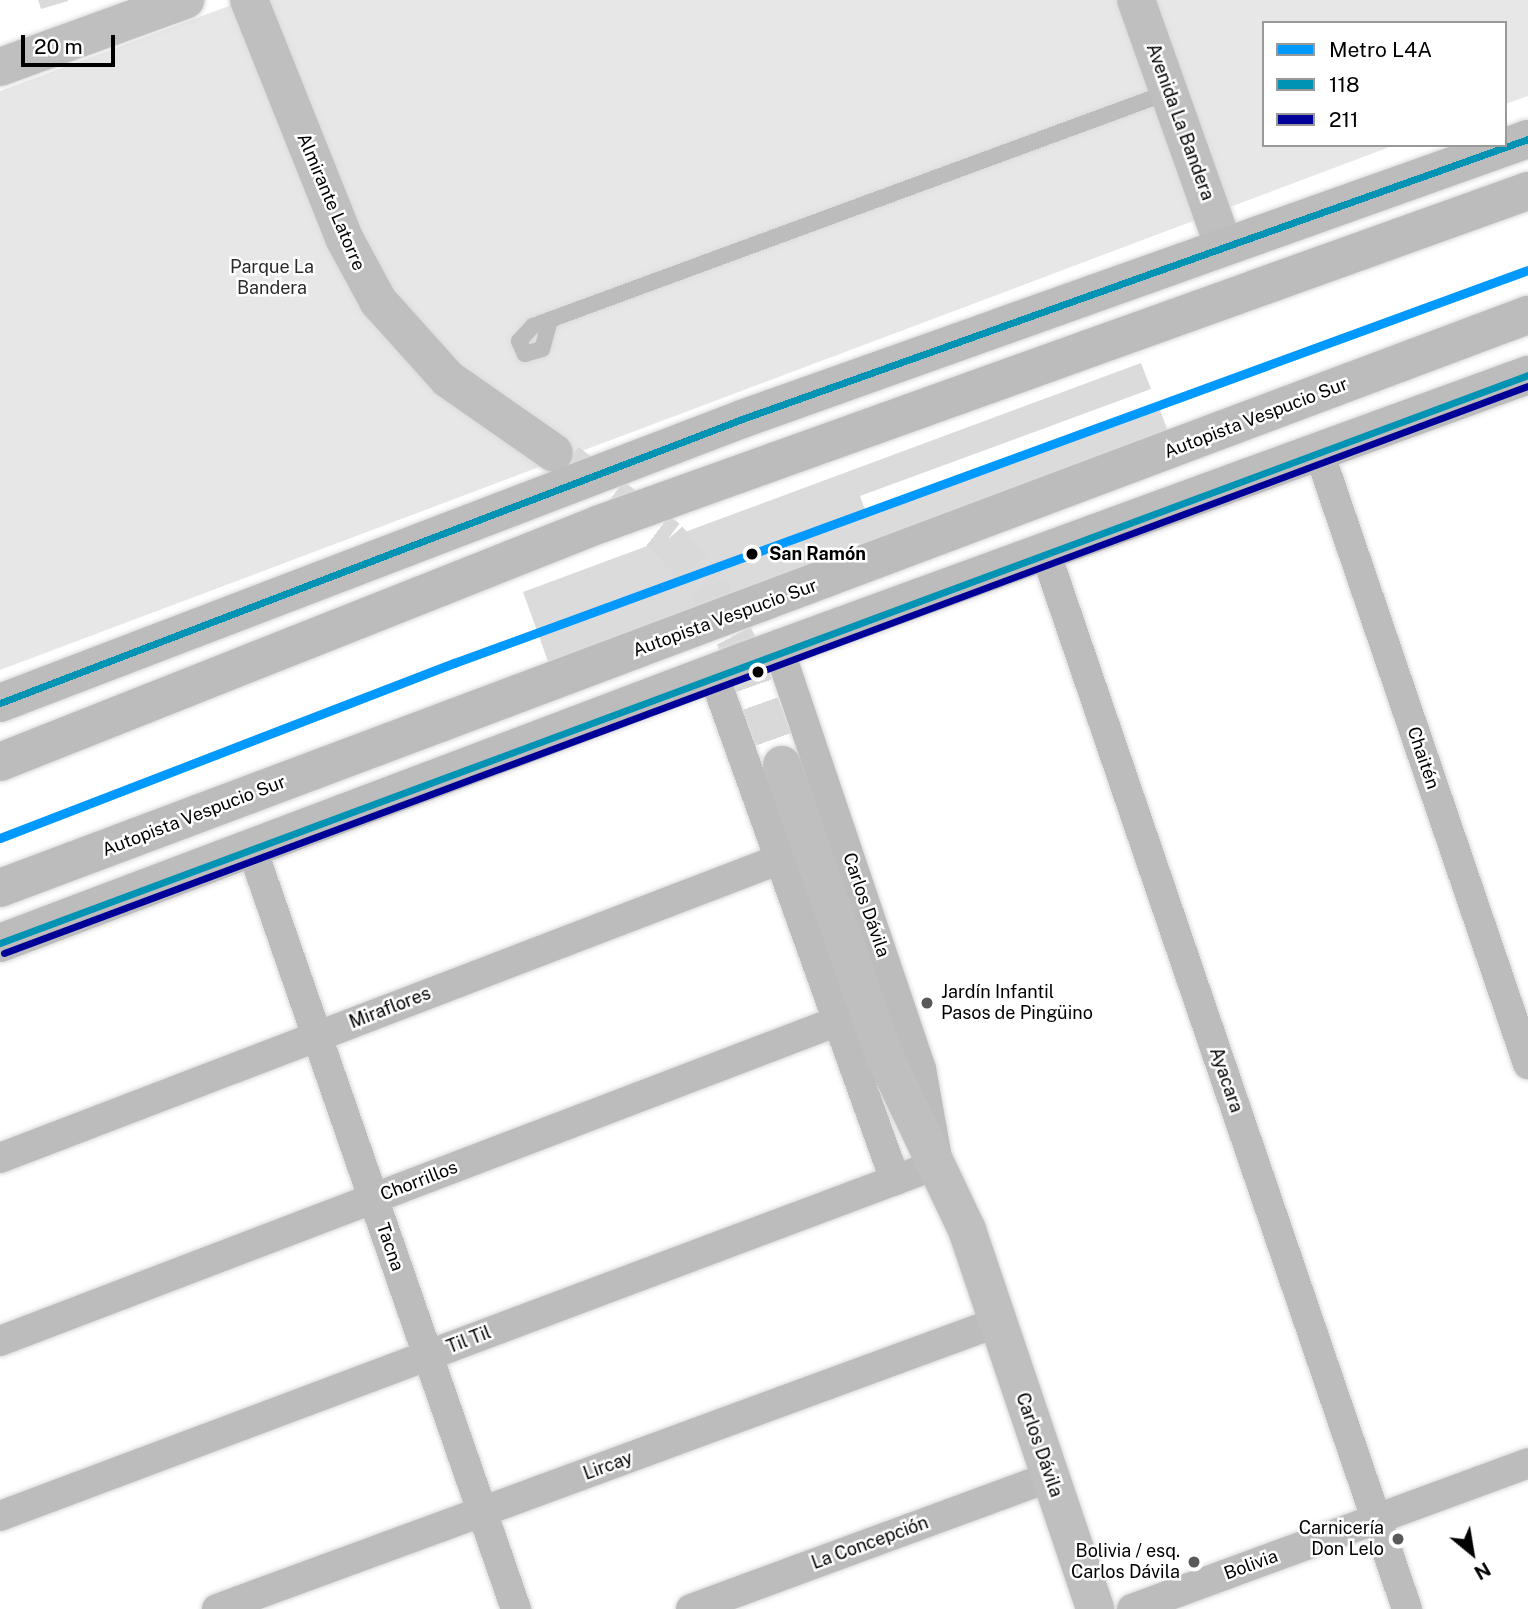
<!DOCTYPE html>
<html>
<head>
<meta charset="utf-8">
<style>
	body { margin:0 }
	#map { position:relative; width:1528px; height:1609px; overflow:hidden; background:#fff; font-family:"Public Sans",sans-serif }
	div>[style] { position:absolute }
	.green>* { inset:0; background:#e7e7e7 }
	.building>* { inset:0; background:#dbdbdb }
	.secondary-tunnel>* { height:38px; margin-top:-19px; transform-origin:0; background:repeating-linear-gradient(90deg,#d9d9d9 0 38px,transparent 0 57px) }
	.roads { filter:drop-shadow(0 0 2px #dbdbdb) drop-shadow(0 0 2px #dbdbdb) }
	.lane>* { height:16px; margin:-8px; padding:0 8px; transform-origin:8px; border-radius:8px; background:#bcbcbc }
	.street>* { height:30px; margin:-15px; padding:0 15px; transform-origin:15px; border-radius:15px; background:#bcbcbc }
	.secondary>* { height:38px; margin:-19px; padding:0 19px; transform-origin:19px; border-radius:19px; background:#bfbfbf }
	.primary>* { height:38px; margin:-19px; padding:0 19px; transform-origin:19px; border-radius:19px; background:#bcbcbc }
	.highway>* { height:38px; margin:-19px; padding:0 19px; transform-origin:19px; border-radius:19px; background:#bcbcbc }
	.bus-1>* { height:7px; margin:-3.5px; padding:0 3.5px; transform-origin:3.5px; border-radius:3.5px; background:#0093b3 }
	.bus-2>* { height:7px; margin:-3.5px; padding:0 3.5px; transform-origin:3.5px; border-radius:3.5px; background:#009 }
	.metro-1>* { height:9px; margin:-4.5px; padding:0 4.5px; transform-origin:4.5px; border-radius:4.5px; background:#09f }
	.dots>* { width:19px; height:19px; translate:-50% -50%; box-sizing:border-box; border:4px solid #fff; border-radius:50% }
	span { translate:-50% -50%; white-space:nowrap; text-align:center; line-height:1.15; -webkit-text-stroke:5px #fff; paint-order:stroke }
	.street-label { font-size:18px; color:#000 }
	.park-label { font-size:18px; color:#2b2b2b }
	.stop-label { font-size:18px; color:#000; font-weight:700 }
	.left { translate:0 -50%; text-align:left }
	.poi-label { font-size:18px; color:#000 }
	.right { translate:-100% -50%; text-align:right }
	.legend { position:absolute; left:1262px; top:21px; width:245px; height:126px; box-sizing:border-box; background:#fff; border:2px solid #999; margin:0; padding:9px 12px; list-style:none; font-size:21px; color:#000 }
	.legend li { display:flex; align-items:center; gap:14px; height:35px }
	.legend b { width:35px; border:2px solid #999 }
	.north { position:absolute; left:1437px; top:1518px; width:70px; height:70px; -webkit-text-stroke:5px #fff; paint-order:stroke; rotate:150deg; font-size:19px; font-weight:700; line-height:28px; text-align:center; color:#000 }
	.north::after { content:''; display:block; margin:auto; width:24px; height:32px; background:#000; clip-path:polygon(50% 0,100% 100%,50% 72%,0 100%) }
	.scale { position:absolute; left:21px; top:35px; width:94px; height:32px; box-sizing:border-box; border:4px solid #000; border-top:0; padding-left:9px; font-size:21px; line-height:24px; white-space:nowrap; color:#000; -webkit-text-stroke:5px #fff; paint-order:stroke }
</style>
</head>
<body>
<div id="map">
	<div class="green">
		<i style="clip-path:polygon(245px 0,1528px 0,1528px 96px,1505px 104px,1505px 23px,1264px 23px,1264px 145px,1395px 145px,0 670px,0 91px)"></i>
	</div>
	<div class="building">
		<i style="clip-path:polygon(38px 0,68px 0,68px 1px,41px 9px)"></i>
		<i style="clip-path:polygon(1141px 363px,1151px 389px,860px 496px,867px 515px,1159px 407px,1170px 437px,550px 667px,523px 592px)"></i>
	</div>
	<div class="secondary-tunnel">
		<i style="left:567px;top:462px;width:127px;rotate:37.3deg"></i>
		<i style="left:668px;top:539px;width:61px;rotate:49deg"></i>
		<i style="left:708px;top:585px;width:73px;rotate:63.1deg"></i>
		<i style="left:741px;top:650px;width:122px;rotate:70.4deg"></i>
	</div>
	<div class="roads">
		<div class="lane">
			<i style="left:550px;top:320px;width:30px;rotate:105deg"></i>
			<i style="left:542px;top:349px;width:18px;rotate:164deg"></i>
			<i style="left:525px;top:354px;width:14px;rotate:-115deg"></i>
			<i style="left:519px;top:341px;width:21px;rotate:-47deg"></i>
			<i style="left:533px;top:326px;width:678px;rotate:-20.2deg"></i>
		</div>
		<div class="street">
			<i style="left:1319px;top:452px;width:647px;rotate:71.14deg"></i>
			<i style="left:1045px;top:551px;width:1118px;rotate:71.11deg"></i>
			<i style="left:713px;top:673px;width:539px;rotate:70.25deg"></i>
			<i style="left:251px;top:846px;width:808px;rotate:70.85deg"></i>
			<i style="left:0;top:1158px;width:835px;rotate:-20.97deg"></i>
			<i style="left:0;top:1341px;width:897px;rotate:-20.9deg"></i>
			<i style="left:0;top:1516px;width:1002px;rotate:-20.57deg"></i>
			<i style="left:938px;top:1164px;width:97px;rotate:-100.1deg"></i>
			<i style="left:921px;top:1069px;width:443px;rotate:-108.7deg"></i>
			<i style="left:217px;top:1609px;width:832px;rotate:-20.18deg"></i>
			<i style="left:691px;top:1609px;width:382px;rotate:-20.2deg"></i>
			<i style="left:1132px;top:1609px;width:422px;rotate:-20.2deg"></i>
		</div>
		<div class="secondary">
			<i style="left:249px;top:0;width:256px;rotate:68.2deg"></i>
			<i style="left:344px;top:238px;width:72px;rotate:61.6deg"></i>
			<i style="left:378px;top:301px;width:105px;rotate:48.1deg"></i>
			<i style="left:448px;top:379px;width:129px;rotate:34.9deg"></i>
			<i style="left:1136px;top:0;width:259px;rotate:70.4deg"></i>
			<i style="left:0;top:67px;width:197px;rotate:-19.9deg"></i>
			<i style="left:782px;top:765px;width:307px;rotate:70.6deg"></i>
			<i style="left:884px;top:1055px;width:194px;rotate:64.6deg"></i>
			<i style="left:967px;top:1230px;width:400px;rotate:71.3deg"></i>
		</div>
		<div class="primary">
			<i style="left:0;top:703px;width:794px;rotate:-20.94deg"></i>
			<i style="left:742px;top:419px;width:834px;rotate:-19.61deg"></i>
			<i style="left:0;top:943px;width:797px;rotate:-20.73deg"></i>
			<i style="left:745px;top:661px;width:834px;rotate:-20.07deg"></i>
		</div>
		<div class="highway">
			<i style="left:1525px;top:140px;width:3px;rotate:-18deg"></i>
			<i style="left:0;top:762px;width:645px;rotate:-21.64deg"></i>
			<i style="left:600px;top:524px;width:986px;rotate:-19.74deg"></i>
			<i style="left:0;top:888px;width:1632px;rotate:-20.56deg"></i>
		</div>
	</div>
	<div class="bus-1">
		<i style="left:0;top:703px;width:794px;rotate:-20.94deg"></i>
		<i style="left:742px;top:419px;width:834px;rotate:-19.61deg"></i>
		<i style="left:0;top:943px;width:1630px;rotate:-20.39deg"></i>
	</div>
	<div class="bus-2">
		<i style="left:4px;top:953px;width:1626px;rotate:-20.41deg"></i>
	</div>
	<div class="metro-1">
		<i style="left:0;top:838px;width:487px;rotate:-21.1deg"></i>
		<i style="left:454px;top:663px;width:1144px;rotate:-20.1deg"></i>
	</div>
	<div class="dots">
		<i style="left:752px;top:554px;background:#000"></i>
		<i style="left:758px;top:672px;background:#000"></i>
		<i style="left:927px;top:1003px;background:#595959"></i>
		<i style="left:1398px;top:1539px;background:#595959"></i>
		<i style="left:1194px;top:1562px;background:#595959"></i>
	</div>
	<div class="street-label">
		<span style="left:1180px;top:122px;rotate:70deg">Avenida La Bandera</span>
		<span style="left:331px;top:202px;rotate:67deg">Almirante Latorre</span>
		<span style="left:1256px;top:418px;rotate:-21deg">Autopista Vespucio Sur</span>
		<span style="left:725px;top:618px;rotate:-20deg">Autopista Vespucio Sur</span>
		<span style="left:1423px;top:758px;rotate:71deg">Chaitén</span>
		<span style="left:194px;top:816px;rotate:-21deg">Autopista Vespucio Sur</span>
		<span style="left:866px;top:905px;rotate:71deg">Carlos Dávila</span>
		<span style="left:390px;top:1008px;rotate:-21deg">Miraflores</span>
		<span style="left:1226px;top:1080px;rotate:71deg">Ayacara</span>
		<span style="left:419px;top:1181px;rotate:-21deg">Chorrillos</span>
		<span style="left:390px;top:1247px;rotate:71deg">Tacna</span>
		<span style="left:469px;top:1340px;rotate:-21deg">Til Til</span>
		<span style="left:1039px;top:1445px;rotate:71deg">Carlos Dávila</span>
		<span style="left:608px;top:1466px;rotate:-20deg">Lircay</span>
		<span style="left:870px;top:1543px;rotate:-20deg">La Concepción</span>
		<span style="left:1251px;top:1565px;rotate:-20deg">Bolivia</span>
	</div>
	<div class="park-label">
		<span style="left:272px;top:278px">Parque La<br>Bandera</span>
	</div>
	<div class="stop-label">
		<span class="left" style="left:769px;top:554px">San Ramón</span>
	</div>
	<div class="poi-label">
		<span class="left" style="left:941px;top:1003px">Jardín Infantil<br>Pasos de Pingüino</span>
		<span class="right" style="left:1384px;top:1539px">Carnicería<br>Don Lelo</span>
		<span class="right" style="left:1180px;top:1562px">Bolivia / esq.<br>Carlos Dávila</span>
	</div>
	<ul class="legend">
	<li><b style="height:9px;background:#09f"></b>Metro L4A</li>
	<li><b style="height:9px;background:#0093b3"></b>118</li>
	<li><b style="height:9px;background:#009"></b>211</li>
	</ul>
	<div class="north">N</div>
	<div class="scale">20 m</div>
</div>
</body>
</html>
